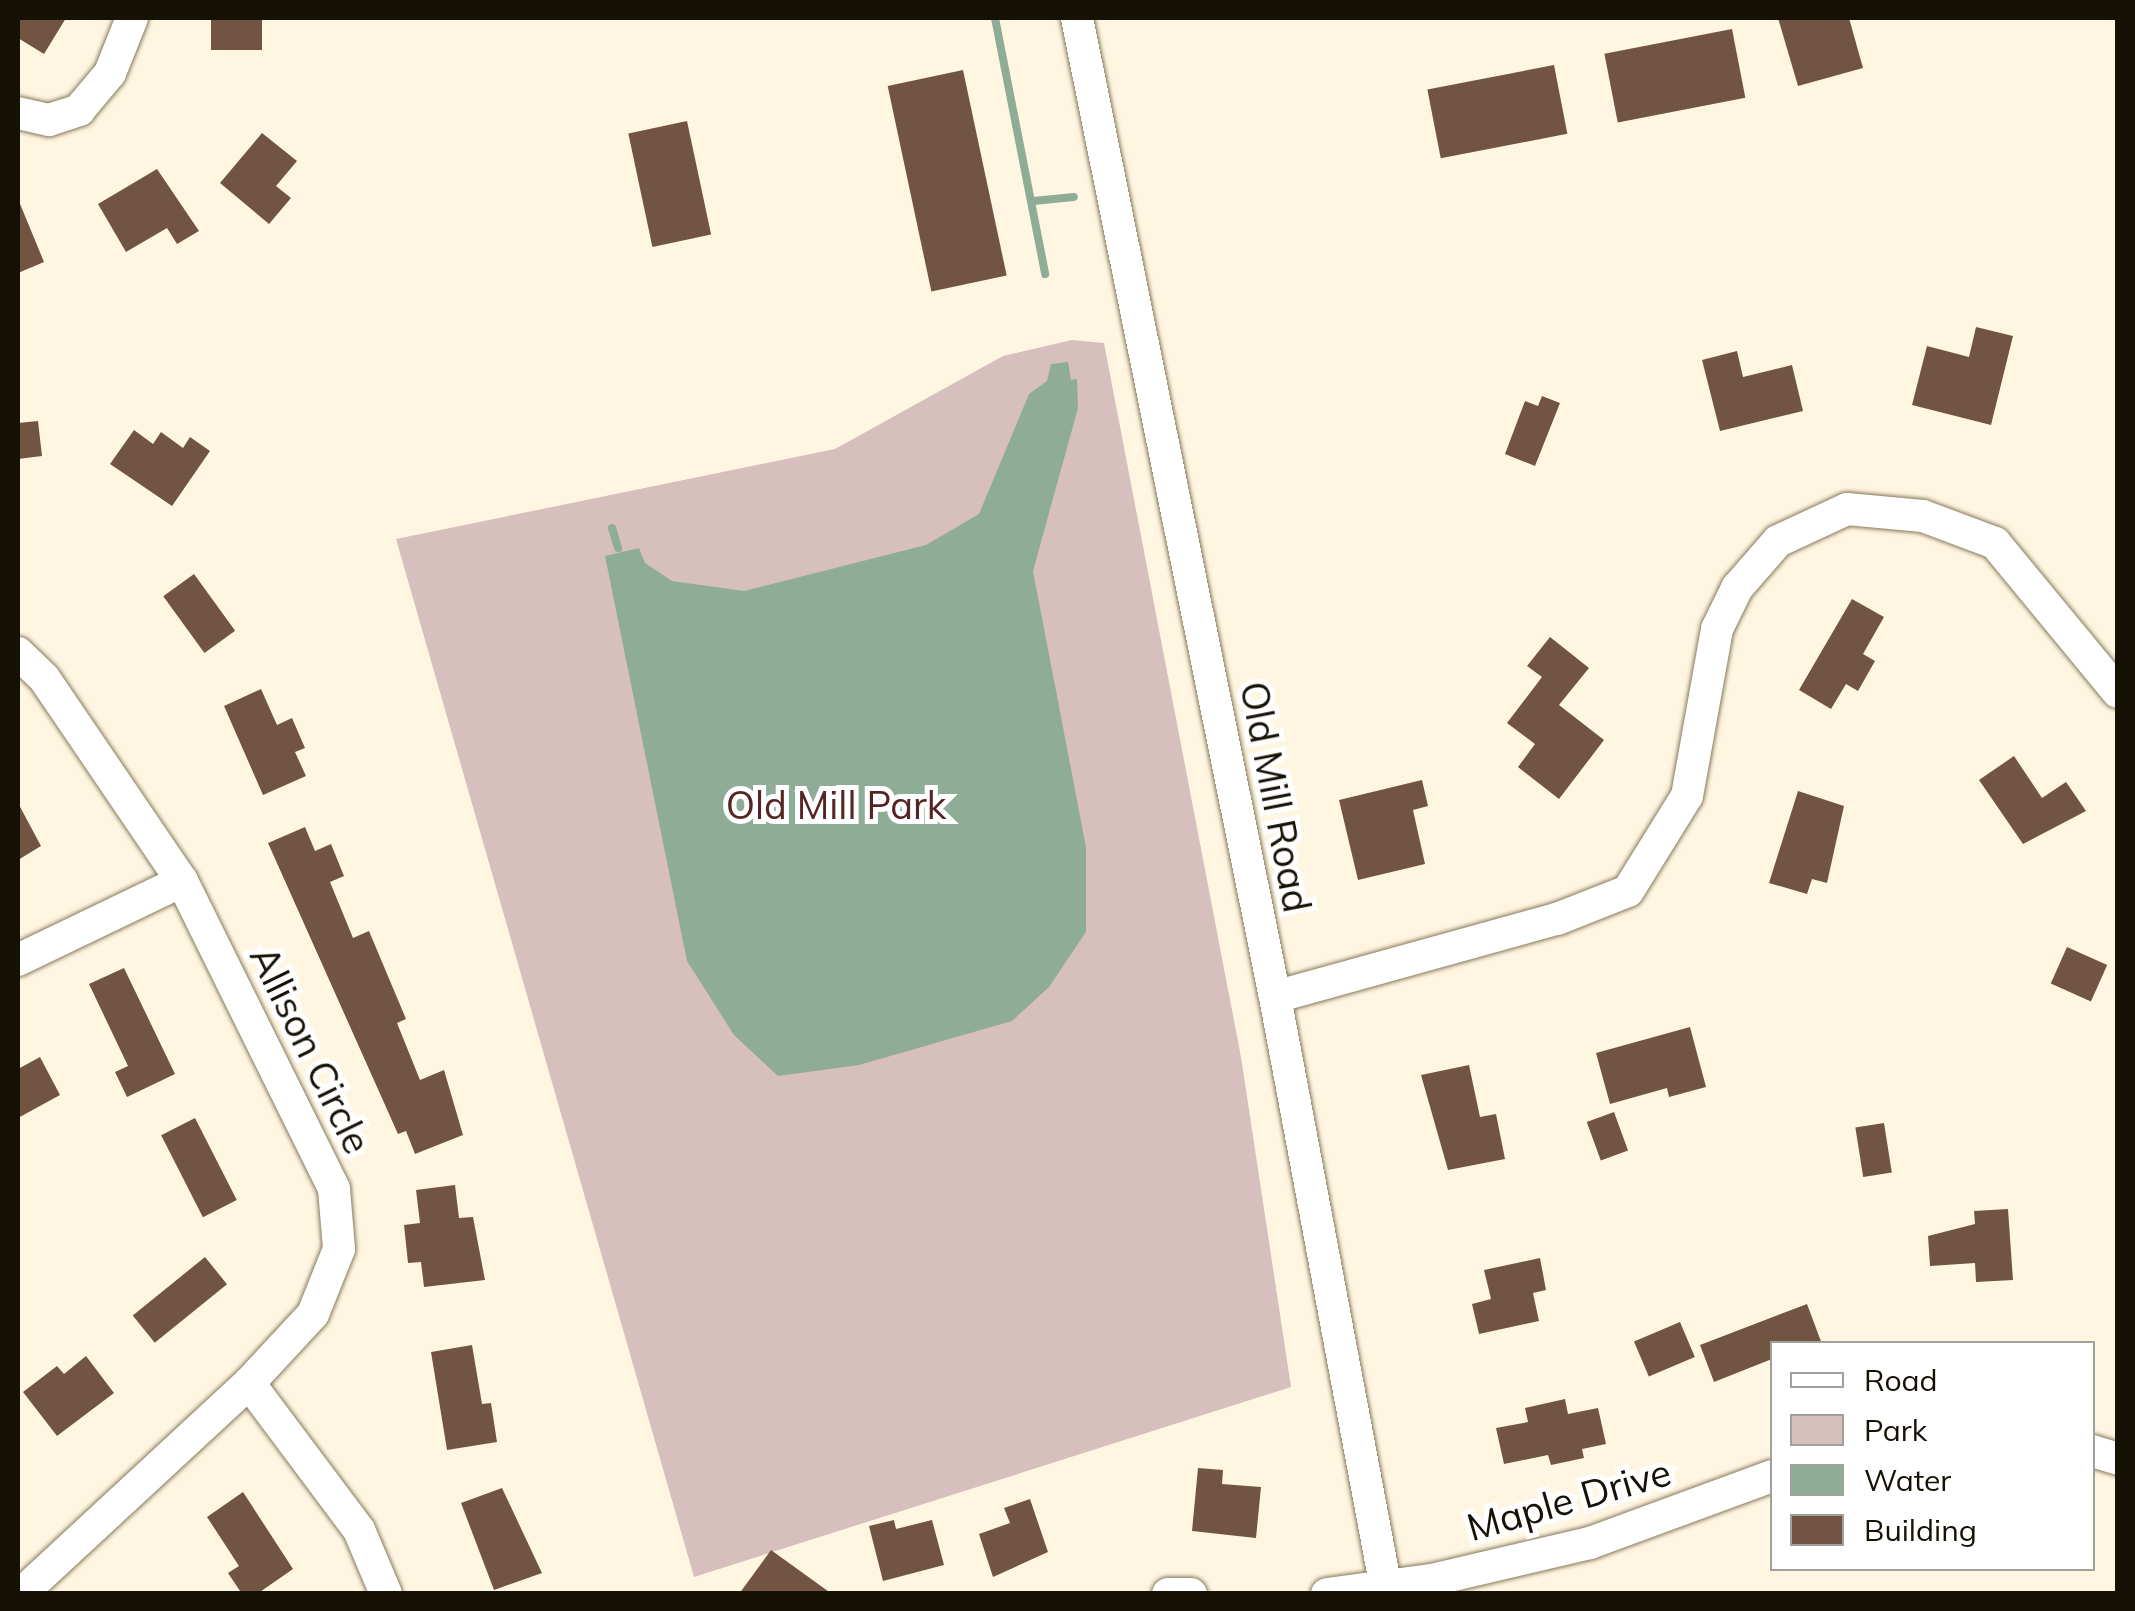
<!DOCTYPE html>
<html>
<head>
<meta charset="utf-8">
<style>
	body { margin:0 }
	#map { position:relative; width:2135px; height:1611px; overflow:hidden; background:#fff6e2; font-family:Mulish,sans-serif }
	div>[style] { position:absolute }
	.green>* { inset:0; background:#d6bfbd }
	.water>* { inset:0; background:#8fac97 }
	.stream>* { height:8px; margin:-4px; padding:0 4px; transform-origin:4px; border-radius:4px; background:#8fac97 }
	.building>* { inset:0; background:#715542; transform-origin:0 0 }
	.roads { filter:drop-shadow(0 0 2px #867a5b) drop-shadow(0 0 2px #867a5b) }
	.minor>* { height:32px; margin:-16px; padding:0 16px; transform-origin:16px; border-radius:16px; background:#fff }
	span { translate:-50% -50%; white-space:nowrap; text-align:center; line-height:1.15; -webkit-text-stroke:10px #fff; paint-order:stroke }
	.street-label { font-size:38px; color:#161105 }
	.park-label { font-size:38px; color:#562423 }
	.frame { position:absolute; inset:0; border:20px solid #161105; pointer-events:none }
	.legend { position:absolute; left:1770px; top:1341px; width:325px; height:230px; box-sizing:border-box; background:#fff; border:2px solid #a2a09b; margin:0; padding:12px 18px; list-style:none; font-size:30px; color:#161105 }
	.legend li { display:flex; align-items:center; gap:20px; height:50px }
	.legend b { width:50px; border:2px solid #a2a09b }
</style>
</head>
<body>
<div id="map">
	<div class="green">
		<i style="clip-path:polygon(1072px 340px,1104px 343px,1241px 1057px,1291px 1387px,694px 1577px,396px 539px,835px 449px,1003px 356px)"></i>
	</div>
	<div class="water">
		<i style="clip-path:polygon(1068px 362px,1071px 380px,1077px 379px,1078px 408px,1033px 571px,1086px 847px,1086px 932px,1049px 987px,1012px 1021px,859px 1065px,778px 1076px,734px 1035px,687px 961px,605px 556px,639px 548px,645px 563px,672px 581px,744px 591px,926px 545px,979px 514px,1029px 394px,1047px 381px,1051px 364px)"></i>
	</div>
	<div class="stream">
		<i style="left:995px;top:18px;width:261px;rotate:78.9deg"></i>
		<i style="left:1033px;top:201px;width:41px;rotate:-5.6deg"></i>
		<i style="left:612px;top:528px;width:21px;rotate:73deg"></i>
	</div>
	<div class="building">
		<i style="clip-path:polygon(18px 18px,66px 18px,44px 54px,18px 38px)"></i>
		<i style="left:211px;top:18px;width:51px;height:32px"></i>
		<i style="clip-path:polygon(1778px 18px,1849px 18px,1863px 68px,1798px 86px)"></i>
		<i style="left:1732px;top:29px;width:70px;height:130px;rotate:79deg"></i>
		<i style="left:1554px;top:65px;width:70px;height:129px;rotate:79deg"></i>
		<i style="left:963px;top:70px;width:210px;height:77px;rotate:78deg"></i>
		<i style="left:687px;top:121px;width:116px;height:60px;rotate:78deg"></i>
		<i style="clip-path:polygon(262px 133px,297px 161px,276px 186px,291px 198px,269px 224px,220px 183px)"></i>
		<i style="clip-path:polygon(157px 169px,199px 231px,177px 244px,167px 228px,126px 252px,98px 204px)"></i>
		<i style="clip-path:polygon(18px 199px,44px 262px,18px 273px)"></i>
		<i style="clip-path:polygon(1976px 327px,2013px 336px,1991px 425px,1912px 405px,1927px 346px,1969px 357px)"></i>
		<i style="clip-path:polygon(1737px 351px,1743px 377px,1792px 365px,1803px 411px,1720px 431px,1702px 360px)"></i>
		<i style="clip-path:polygon(1542px 396px,1560px 403px,1535px 466px,1505px 454px,1525px 401px,1538px 406px)"></i>
		<i style="clip-path:polygon(38px 421px,42px 456px,18px 459px,18px 423px)"></i>
		<i style="clip-path:polygon(134px 430px,153px 444px,161px 432px,183px 448px,190px 437px,210px 451px,172px 506px,110px 464px)"></i>
		<i style="left:194px;top:574px;width:70px;height:38px;rotate:54deg"></i>
		<i style="clip-path:polygon(1852px 599px,1884px 617px,1863px 654px,1875px 661px,1858px 691px,1846px 684px,1831px 709px,1799px 690px)"></i>
		<i style="clip-path:polygon(1550px 637px,1589px 668px,1559px 705px,1604px 740px,1559px 799px,1518px 767px,1535px 744px,1507px 723px,1542px 677px,1527px 666px)"></i>
		<i style="clip-path:polygon(261px 689px,277px 725px,292px 718px,305px 748px,295px 752px,306px 776px,263px 795px,224px 706px)"></i>
		<i style="clip-path:polygon(2014px 756px,2042px 798px,2066px 782px,2086px 811px,2023px 844px,1979px 780px)"></i>
		<i style="clip-path:polygon(1422px 780px,1428px 806px,1413px 810px,1425px 864px,1358px 880px,1339px 800px)"></i>
		<i style="clip-path:polygon(1798px 791px,1844px 806px,1827px 883px,1812px 879px,1807px 894px,1769px 883px)"></i>
		<i style="clip-path:polygon(18px 803px,41px 846px,18px 860px)"></i>
		<i style="clip-path:polygon(305px 827px,315px 851px,331px 844px,344px 876px,330px 882px,353px 938px,369px 931px,406px 1019px,397px 1023px,420px 1080px,444px 1070px,463px 1135px,415px 1154px,406px 1131px,398px 1134px,268px 843px)"></i>
		<i style="left:2067px;top:947px;width:44px;height:40px;rotate:24deg"></i>
		<i style="clip-path:polygon(124px 968px,175px 1074px,127px 1097px,115px 1072px,128px 1066px,89px 984px)"></i>
		<i style="clip-path:polygon(1690px 1027px,1706px 1087px,1669px 1097px,1667px 1088px,1610px 1104px,1596px 1053px)"></i>
		<i style="clip-path:polygon(40px 1057px,60px 1095px,18px 1118px,18px 1069px)"></i>
		<i style="clip-path:polygon(1469px 1065px,1480px 1117px,1496px 1114px,1505px 1159px,1448px 1170px,1421px 1075px)"></i>
		<i style="left:1614px;top:1112px;width:41px;height:29px;rotate:70deg"></i>
		<i style="left:195px;top:1118px;width:92px;height:38px;rotate:63deg"></i>
		<i style="left:1884px;top:1123px;width:50px;height:29px;rotate:81deg"></i>
		<i style="clip-path:polygon(455px 1185px,459px 1218px,473px 1217px,485px 1280px,424px 1287px,421px 1262px,408px 1263px,404px 1225px,420px 1223px,416px 1190px)"></i>
		<i style="clip-path:polygon(2008px 1209px,2013px 1280px,1976px 1282px,1975px 1263px,1930px 1266px,1928px 1236px,1975px 1224px,1974px 1211px)"></i>
		<i style="left:205px;top:1257px;width:35px;height:93px;rotate:51deg"></i>
		<i style="clip-path:polygon(1540px 1258px,1546px 1290px,1533px 1293px,1539px 1321px,1479px 1334px,1472px 1304px,1491px 1299px,1484px 1270px)"></i>
		<i style="clip-path:polygon(1807px 1304px,1822px 1344px,1772px 1344px,1772px 1359px,1714px 1382px,1700px 1345px)"></i>
		<i style="left:1680px;top:1322px;width:38px;height:50px;rotate:67deg"></i>
		<i style="clip-path:polygon(472px 1345px,482px 1404px,491px 1403px,497px 1442px,447px 1450px,431px 1352px)"></i>
		<i style="clip-path:polygon(86px 1356px,114px 1393px,57px 1436px,23px 1392px,57px 1366px,64px 1374px)"></i>
		<i style="clip-path:polygon(1565px 1399px,1568px 1414px,1598px 1408px,1606px 1444px,1582px 1449px,1584px 1458px,1551px 1465px,1548px 1455px,1504px 1464px,1496px 1428px,1528px 1422px,1525px 1408px)"></i>
		<i style="clip-path:polygon(1198px 1468px,1223px 1470px,1222px 1484px,1261px 1487px,1256px 1538px,1192px 1531px)"></i>
		<i style="clip-path:polygon(502px 1488px,542px 1573px,494px 1590px,461px 1503px)"></i>
		<i style="clip-path:polygon(243px 1492px,293px 1569px,257px 1594px,242px 1594px,228px 1573px,239px 1566px,207px 1517px)"></i>
		<i style="clip-path:polygon(1030px 1499px,1048px 1552px,993px 1577px,979px 1534px,1010px 1523px,1004px 1508px)"></i>
		<i style="clip-path:polygon(894px 1520px,896px 1529px,932px 1520px,944px 1565px,883px 1581px,869px 1526px)"></i>
		<i style="clip-path:polygon(771px 1550px,832px 1594px,739px 1594px)"></i>
	</div>
	<div class="roads">
		<div class="minor">
			<i style="left:1077px;top:18px;width:999px;rotate:78.57deg"></i>
			<i style="left:1275px;top:997px;width:607px;rotate:79.37deg"></i>
			<i style="left:18px;top:113px;width:32px;rotate:13deg"></i>
			<i style="left:49px;top:120px;width:32px;rotate:-18deg"></i>
			<i style="left:79px;top:110px;width:48px;rotate:-50deg"></i>
			<i style="left:110px;top:73px;width:59px;rotate:-68.2deg"></i>
			<i style="left:18px;top:653px;width:36px;rotate:44deg"></i>
			<i style="left:44px;top:678px;width:245px;rotate:55.8deg"></i>
			<i style="left:182px;top:881px;width:343px;rotate:63.7deg"></i>
			<i style="left:334px;top:1189px;width:60px;rotate:85.2deg"></i>
			<i style="left:339px;top:1249px;width:70px;rotate:111.8deg"></i>
			<i style="left:313px;top:1314px;width:94px;rotate:132.8deg"></i>
			<i style="left:249px;top:1383px;width:311px;rotate:137.2deg"></i>
			<i style="left:18px;top:960px;width:182px;rotate:-25.7deg"></i>
			<i style="left:1275px;top:997px;width:293px;rotate:-15.5deg"></i>
			<i style="left:1557px;top:919px;width:76px;rotate:-21.5deg"></i>
			<i style="left:1628px;top:891px;width:112px;rotate:-58.2deg"></i>
			<i style="left:1687px;top:796px;width:170px;rotate:-79.8deg"></i>
			<i style="left:1717px;top:629px;width:46px;rotate:-64deg"></i>
			<i style="left:1737px;top:588px;width:62px;rotate:-48.9deg"></i>
			<i style="left:1778px;top:541px;width:76px;rotate:-24.9deg"></i>
			<i style="left:1847px;top:509px;width:76px;rotate:5.3deg"></i>
			<i style="left:1923px;top:516px;width:77px;rotate:20.6deg"></i>
			<i style="left:1995px;top:543px;width:193px;rotate:50.5deg"></i>
			<i style="left:249px;top:1383px;width:184px;rotate:53.2deg"></i>
			<i style="left:359px;top:1530px;width:69px;rotate:67.1deg"></i>
			<i style="left:2092px;top:1451px;width:27px;rotate:17deg"></i>
			<i style="left:1168px;top:1594px;width:23px"></i>
			<i style="left:1327px;top:1594px;width:106px;rotate:-7.6deg"></i>
			<i style="left:1432px;top:1580px;width:162px;rotate:-13.2deg"></i>
			<i style="left:1590px;top:1543px;width:194px;rotate:-20.2deg"></i>
		</div>
	</div>
	<div class="street-label">
		<span style="left:1275px;top:797px;rotate:79deg">Old Mill Road</span>
		<span style="left:310px;top:1050px;rotate:64deg">Allison Circle</span>
		<span style="left:1569px;top:1500px;rotate:-16deg">Maple Drive</span>
	</div>
	<div class="park-label">
		<span style="left:836px;top:806px">Old Mill Park</span>
	</div>
	<div class="frame"></div>
	<ul class="legend">
	<li><b style="height:12px;background:#fff"></b>Road</li>
	<li><b style="height:28px;background:#d6bfbd"></b>Park</li>
	<li><b style="height:28px;background:#8fac97"></b>Water</li>
	<li><b style="height:28px;background:#715542"></b>Building</li>
	</ul>
</div>
</body>
</html>
